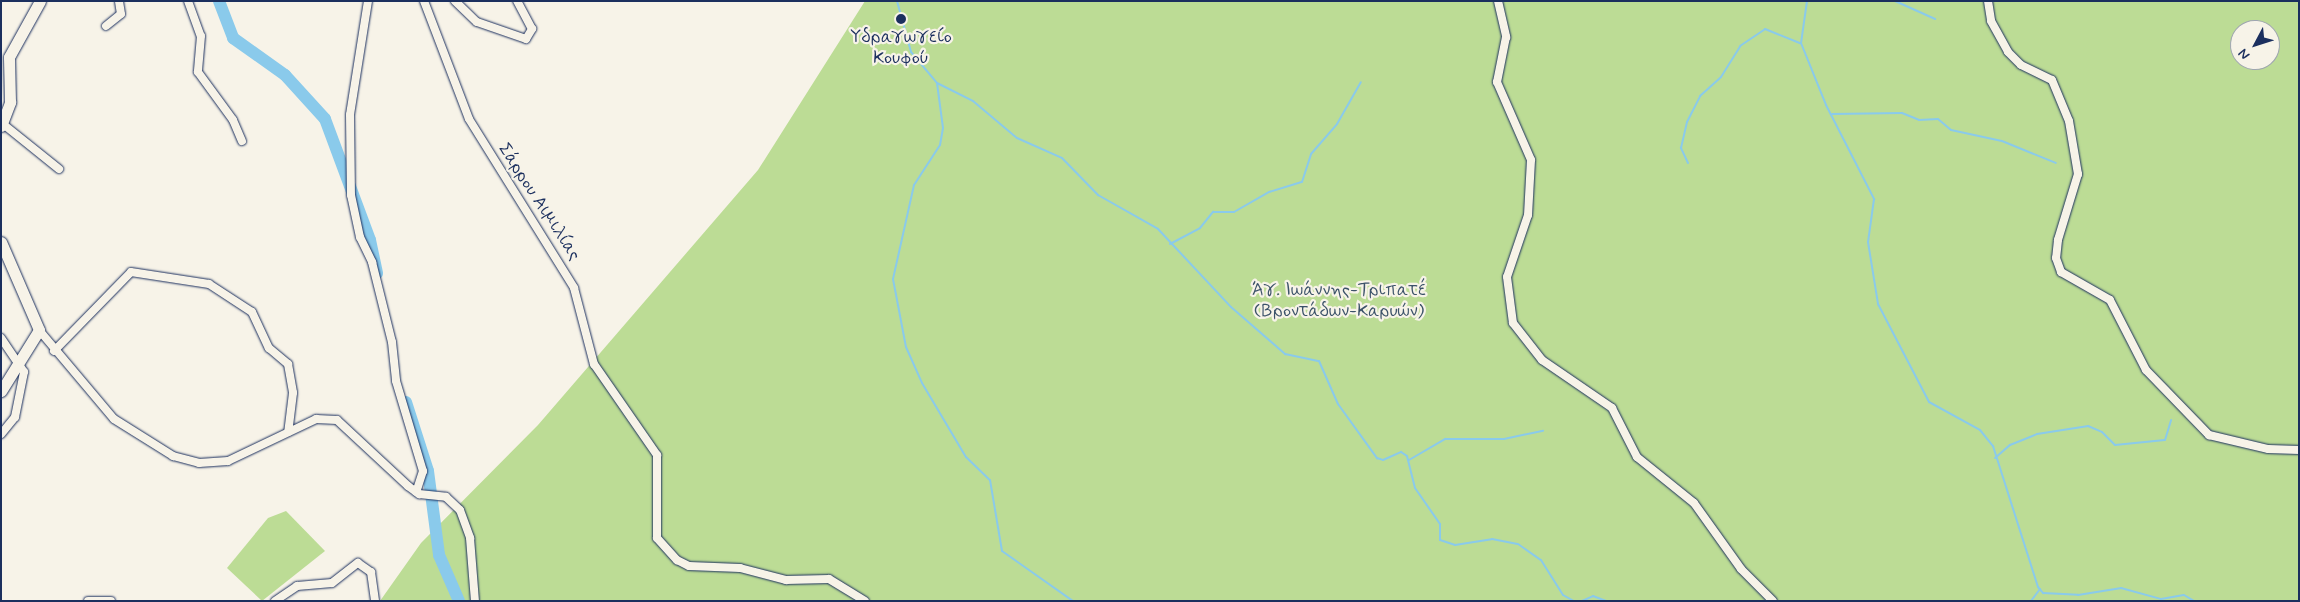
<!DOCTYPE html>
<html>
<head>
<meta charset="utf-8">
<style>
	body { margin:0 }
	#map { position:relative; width:2300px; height:602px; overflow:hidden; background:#f7f3e8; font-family:Mynerve,sans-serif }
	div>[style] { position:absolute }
	.green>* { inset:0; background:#bcdc95 }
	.stream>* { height:2px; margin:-1px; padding:0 1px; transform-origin:1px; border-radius:1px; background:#8acaeb }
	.river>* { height:12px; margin:-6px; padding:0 6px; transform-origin:6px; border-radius:6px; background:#8acaeb }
	.roads { filter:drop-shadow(0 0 1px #1b2f5e) drop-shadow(0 0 1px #1b2f5e) }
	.minor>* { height:8px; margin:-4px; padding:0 4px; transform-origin:4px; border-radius:4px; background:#f7f3e8 }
	.secondary>* { height:11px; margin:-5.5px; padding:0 5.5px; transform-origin:5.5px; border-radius:5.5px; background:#f7f3e8 }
	.dots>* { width:14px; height:14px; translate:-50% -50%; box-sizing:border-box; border:2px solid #f7f3e8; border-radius:50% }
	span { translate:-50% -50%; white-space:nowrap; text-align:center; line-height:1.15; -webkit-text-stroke:4.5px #f7f3e8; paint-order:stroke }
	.poi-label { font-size:18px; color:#1b2f5e }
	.street-label { font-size:18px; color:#1b2f5e }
	.park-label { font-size:18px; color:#3b5269 }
	.frame { position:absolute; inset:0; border:2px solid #1b2f5e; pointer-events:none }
	.north { position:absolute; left:2230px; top:20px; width:50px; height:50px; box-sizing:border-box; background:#f7f3e8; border:1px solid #9fa5b1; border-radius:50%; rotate:230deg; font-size:14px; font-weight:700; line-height:20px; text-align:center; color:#1b2f5e }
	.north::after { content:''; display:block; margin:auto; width:18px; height:22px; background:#1b2f5e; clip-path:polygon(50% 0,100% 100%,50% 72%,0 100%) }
</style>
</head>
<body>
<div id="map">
	<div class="green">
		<i style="clip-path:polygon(evenodd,865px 1px,2299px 1px,2299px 601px,380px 601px,421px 543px,538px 425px,758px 170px,865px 1px,2240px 30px,2270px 30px,2270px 60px,2240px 60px,2240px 30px)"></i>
		<i style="clip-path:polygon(286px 511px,325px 551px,262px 601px,227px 568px,268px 518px)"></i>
	</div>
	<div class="stream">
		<i style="left:897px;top:1px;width:53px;rotate:74.6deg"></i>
		<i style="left:911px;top:52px;width:40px;rotate:50deg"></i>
		<i style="left:937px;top:83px;width:40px;rotate:26.6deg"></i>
		<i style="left:973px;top:101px;width:57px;rotate:40.1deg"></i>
		<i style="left:1017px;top:138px;width:49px;rotate:24deg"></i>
		<i style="left:1062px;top:158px;width:52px;rotate:45.8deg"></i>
		<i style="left:1098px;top:195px;width:69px;rotate:29.5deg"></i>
		<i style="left:1158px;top:229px;width:107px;rotate:46.9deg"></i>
		<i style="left:1231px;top:307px;width:72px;rotate:41deg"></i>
		<i style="left:1285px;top:354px;width:35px;rotate:12deg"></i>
		<i style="left:1319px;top:361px;width:47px;rotate:66.2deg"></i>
		<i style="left:1338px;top:404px;width:67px;rotate:54.2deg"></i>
		<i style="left:1377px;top:458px;width:6px;rotate:18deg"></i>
		<i style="left:1383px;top:460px;width:20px;rotate:-24deg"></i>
		<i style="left:1401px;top:452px;width:7px;rotate:34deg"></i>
		<i style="left:1407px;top:456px;width:33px;rotate:76deg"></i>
		<i style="left:1415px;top:488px;width:44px;rotate:55.2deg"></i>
		<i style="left:1440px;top:524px;width:16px;rotate:90deg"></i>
		<i style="left:1440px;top:540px;width:16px;rotate:18deg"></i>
		<i style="left:1455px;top:545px;width:37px;rotate:-9deg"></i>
		<i style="left:1492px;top:539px;width:26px;rotate:11deg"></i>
		<i style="left:1518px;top:544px;width:28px;rotate:35deg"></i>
		<i style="left:1541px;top:560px;width:41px;rotate:57.8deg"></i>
		<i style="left:1563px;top:595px;width:13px;rotate:29deg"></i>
		<i style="left:1807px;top:1px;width:42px;rotate:98.1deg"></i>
		<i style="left:1801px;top:43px;width:67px;rotate:68deg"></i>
		<i style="left:1826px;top:105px;width:106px;rotate:62.9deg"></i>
		<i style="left:1874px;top:199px;width:43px;rotate:97.9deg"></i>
		<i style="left:1868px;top:242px;width:63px;rotate:80.8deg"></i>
		<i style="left:1878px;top:304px;width:110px;rotate:62.5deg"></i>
		<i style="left:1929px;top:402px;width:58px;rotate:28.8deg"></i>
		<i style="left:1980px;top:430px;width:21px;rotate:51deg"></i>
		<i style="left:1993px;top:446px;width:148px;rotate:72.3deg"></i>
		<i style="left:2038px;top:587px;width:8px;rotate:50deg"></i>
		<i style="left:2043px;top:593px;width:35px;rotate:3deg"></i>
		<i style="left:2078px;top:595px;width:44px;rotate:-9.2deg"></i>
		<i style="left:2121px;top:588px;width:41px;rotate:15.4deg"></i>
		<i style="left:2161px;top:599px;width:23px;rotate:-10deg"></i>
		<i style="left:2184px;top:595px;width:12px;rotate:31deg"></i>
		<i style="left:1895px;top:1px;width:44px;rotate:24.2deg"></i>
		<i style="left:937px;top:83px;width:45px;rotate:82.4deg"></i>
		<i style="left:943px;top:128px;width:17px;rotate:100deg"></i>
		<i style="left:940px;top:145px;width:48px;rotate:123deg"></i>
		<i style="left:914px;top:185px;width:96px;rotate:102.6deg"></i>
		<i style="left:893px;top:279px;width:69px;rotate:79.2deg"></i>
		<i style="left:906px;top:347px;width:39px;rotate:66deg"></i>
		<i style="left:922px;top:383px;width:86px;rotate:59.3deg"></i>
		<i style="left:966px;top:457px;width:33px;rotate:44deg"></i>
		<i style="left:990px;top:480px;width:72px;rotate:80.4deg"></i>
		<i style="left:1002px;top:551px;width:87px;rotate:35.2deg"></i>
		<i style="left:1832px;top:114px;width:70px;rotate:-0.8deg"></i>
		<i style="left:1902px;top:113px;width:18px;rotate:22deg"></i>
		<i style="left:1919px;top:120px;width:19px;rotate:-3deg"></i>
		<i style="left:1938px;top:119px;width:17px;rotate:40deg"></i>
		<i style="left:1951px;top:130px;width:52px;rotate:12.2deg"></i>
		<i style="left:2002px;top:141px;width:58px;rotate:22.2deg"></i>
		<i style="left:1688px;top:163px;width:17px;rotate:-115deg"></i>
		<i style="left:1681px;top:148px;width:27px;rotate:-77deg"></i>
		<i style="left:1687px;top:122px;width:29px;rotate:-63deg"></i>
		<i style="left:1700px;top:96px;width:28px;rotate:-42deg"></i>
		<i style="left:1721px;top:77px;width:36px;rotate:-58deg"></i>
		<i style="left:1740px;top:46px;width:30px;rotate:-34deg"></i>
		<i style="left:1765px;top:29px;width:38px;rotate:22deg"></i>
		<i style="left:1170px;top:244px;width:34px;rotate:-28deg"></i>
		<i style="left:1200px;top:228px;width:21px;rotate:-51deg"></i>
		<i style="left:1213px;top:212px;width:21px"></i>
		<i style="left:1234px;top:212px;width:40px;rotate:-29.7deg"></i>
		<i style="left:1269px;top:192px;width:34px;rotate:-17deg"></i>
		<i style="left:1302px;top:182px;width:29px;rotate:-72deg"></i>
		<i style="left:1311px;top:154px;width:40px;rotate:-49deg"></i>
		<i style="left:1337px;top:124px;width:48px;rotate:-60.3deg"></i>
		<i style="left:1995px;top:458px;width:20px;rotate:-41deg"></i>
		<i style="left:2010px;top:445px;width:29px;rotate:-22deg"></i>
		<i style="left:2037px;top:434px;width:52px;rotate:-8.9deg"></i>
		<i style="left:2088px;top:426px;width:15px;rotate:23deg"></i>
		<i style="left:2102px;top:432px;width:18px;rotate:45deg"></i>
		<i style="left:2115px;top:445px;width:50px;rotate:-5.7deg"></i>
		<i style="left:2165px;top:440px;width:21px;rotate:-73deg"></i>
		<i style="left:1409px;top:460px;width:42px;rotate:-30.3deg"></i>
		<i style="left:1445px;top:439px;width:59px"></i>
		<i style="left:1504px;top:439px;width:40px;rotate:-12deg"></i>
		<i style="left:1582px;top:601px;width:12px;rotate:-24deg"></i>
		<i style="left:1593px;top:596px;width:14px;rotate:21deg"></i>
		<i style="left:2031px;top:601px;width:15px;rotate:-53deg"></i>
	</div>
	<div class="river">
		<i style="left:219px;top:1px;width:40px;rotate:69deg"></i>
		<i style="left:233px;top:38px;width:64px;rotate:35.4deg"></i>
		<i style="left:285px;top:75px;width:59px;rotate:47.7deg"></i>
		<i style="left:325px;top:119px;width:129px;rotate:69.6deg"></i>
		<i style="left:370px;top:240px;width:34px;rotate:78deg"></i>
		<i style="left:406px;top:402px;width:72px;rotate:72.3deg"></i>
		<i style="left:428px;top:471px;width:85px;rotate:82.5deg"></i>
		<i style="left:439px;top:555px;width:50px;rotate:66.5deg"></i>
	</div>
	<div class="roads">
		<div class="minor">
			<i style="left:188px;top:1px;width:37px;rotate:70deg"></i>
			<i style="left:201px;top:36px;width:36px;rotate:95deg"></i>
			<i style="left:198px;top:72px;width:59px;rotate:53.9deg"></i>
			<i style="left:233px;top:120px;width:23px;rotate:67deg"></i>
			<i style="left:368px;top:1px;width:115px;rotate:99deg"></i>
			<i style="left:350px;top:115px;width:80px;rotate:89.3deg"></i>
			<i style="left:351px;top:195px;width:43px;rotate:77.9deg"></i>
			<i style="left:360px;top:237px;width:28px;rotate:64deg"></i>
			<i style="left:372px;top:262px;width:82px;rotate:76deg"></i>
			<i style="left:392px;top:342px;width:39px;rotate:84deg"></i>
			<i style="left:396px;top:381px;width:94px;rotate:73.3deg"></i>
			<i style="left:423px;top:471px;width:22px;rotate:108deg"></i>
			<i style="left:424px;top:1px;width:126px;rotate:69.1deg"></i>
			<i style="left:469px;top:119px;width:199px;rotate:58.1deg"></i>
			<i style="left:574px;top:288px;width:79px;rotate:75.3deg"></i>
			<i style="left:594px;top:364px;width:111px;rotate:55.3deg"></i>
			<i style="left:657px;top:455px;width:83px;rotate:90deg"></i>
			<i style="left:657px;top:538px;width:30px;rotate:48deg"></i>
			<i style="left:677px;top:560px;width:13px;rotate:27deg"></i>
			<i style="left:689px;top:566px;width:51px;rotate:2.2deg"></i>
			<i style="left:740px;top:568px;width:48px;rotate:14.6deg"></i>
			<i style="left:786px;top:580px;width:43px;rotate:-1.3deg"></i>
			<i style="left:829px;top:579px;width:42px;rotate:31.4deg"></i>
			<i style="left:455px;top:1px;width:30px;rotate:44deg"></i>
			<i style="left:477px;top:22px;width:52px;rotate:19.1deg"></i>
			<i style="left:526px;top:39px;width:12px;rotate:-59deg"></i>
			<i style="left:532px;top:29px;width:32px;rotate:-118deg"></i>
			<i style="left:1498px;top:1px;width:37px;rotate:77deg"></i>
			<i style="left:1506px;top:37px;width:46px;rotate:101.3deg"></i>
			<i style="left:1497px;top:82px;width:85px;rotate:66.4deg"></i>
			<i style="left:1531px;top:160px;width:55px;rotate:93.1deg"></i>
			<i style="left:1528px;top:215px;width:65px;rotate:108.7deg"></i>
			<i style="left:1507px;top:277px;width:46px;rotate:82.6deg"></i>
			<i style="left:1513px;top:323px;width:47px;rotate:51.9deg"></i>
			<i style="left:1542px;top:360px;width:85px;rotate:34.4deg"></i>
			<i style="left:1612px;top:408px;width:55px;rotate:63deg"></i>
			<i style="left:1637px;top:457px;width:73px;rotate:38.9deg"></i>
			<i style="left:1694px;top:503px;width:81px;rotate:54.5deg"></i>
			<i style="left:1741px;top:569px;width:45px;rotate:45deg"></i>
			<i style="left:1988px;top:1px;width:20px;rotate:81deg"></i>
			<i style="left:1991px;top:21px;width:35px;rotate:61deg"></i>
			<i style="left:2008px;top:52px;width:18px;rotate:45deg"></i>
			<i style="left:2021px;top:65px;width:34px;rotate:26deg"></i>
			<i style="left:2052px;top:80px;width:44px;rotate:67.5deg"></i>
			<i style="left:2069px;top:121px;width:54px;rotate:80.4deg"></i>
			<i style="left:2078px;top:174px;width:69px;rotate:106.9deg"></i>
			<i style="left:2058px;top:240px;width:18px;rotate:96deg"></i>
			<i style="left:2056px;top:258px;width:15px;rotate:70deg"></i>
			<i style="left:2061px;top:272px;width:56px;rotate:29.7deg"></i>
			<i style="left:2110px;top:300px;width:79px;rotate:62.8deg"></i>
			<i style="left:2146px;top:370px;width:91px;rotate:45.9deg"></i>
			<i style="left:2209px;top:435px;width:61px;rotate:13.3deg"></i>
			<i style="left:2268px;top:449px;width:31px;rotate:2deg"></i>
			<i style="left:106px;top:26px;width:19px;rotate:-39deg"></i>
			<i style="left:121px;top:14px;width:13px;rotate:-99deg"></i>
			<i style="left:3px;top:124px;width:72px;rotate:38.8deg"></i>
			<i style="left:39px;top:330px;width:116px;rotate:49.9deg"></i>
			<i style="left:114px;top:419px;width:70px;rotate:32.1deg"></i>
			<i style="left:173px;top:456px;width:27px;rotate:15deg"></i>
			<i style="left:199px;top:463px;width:29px;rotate:-4deg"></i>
			<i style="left:228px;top:461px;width:98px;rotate:-25.5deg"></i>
			<i style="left:316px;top:419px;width:21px;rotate:3deg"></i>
			<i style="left:337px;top:420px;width:97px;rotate:42.9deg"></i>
			<i style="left:408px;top:486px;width:14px;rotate:36deg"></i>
			<i style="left:419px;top:494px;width:27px;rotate:6deg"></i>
			<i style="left:446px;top:497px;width:19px;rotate:43deg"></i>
			<i style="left:460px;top:510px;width:30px;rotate:70deg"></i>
			<i style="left:470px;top:538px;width:63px;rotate:85.5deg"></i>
			<i style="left:1px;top:338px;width:41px;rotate:55.9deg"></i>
			<i style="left:24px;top:372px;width:46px;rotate:101.3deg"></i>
			<i style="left:15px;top:417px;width:22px;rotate:129deg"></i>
			<i style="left:54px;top:351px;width:110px;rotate:-45.7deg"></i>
			<i style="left:131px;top:272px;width:79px;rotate:8.7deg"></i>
			<i style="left:209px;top:284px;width:51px;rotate:33.1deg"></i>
			<i style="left:252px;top:312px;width:40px;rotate:65deg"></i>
			<i style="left:269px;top:348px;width:25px;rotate:40deg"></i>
			<i style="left:288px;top:364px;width:29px;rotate:80deg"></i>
			<i style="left:293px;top:393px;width:39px;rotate:97deg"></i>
			<i style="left:88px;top:601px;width:23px"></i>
			<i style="left:275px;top:601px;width:27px;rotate:-34deg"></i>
			<i style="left:297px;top:586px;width:35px;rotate:-5deg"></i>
			<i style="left:332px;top:583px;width:33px;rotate:-38deg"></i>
			<i style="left:358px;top:563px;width:16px;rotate:35deg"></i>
			<i style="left:371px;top:572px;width:29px;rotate:82deg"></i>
		</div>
		<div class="secondary">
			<i style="left:1px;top:126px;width:26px;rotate:-69deg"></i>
			<i style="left:10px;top:102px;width:45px;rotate:-91.3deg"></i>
			<i style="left:9px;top:57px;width:64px;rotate:-61deg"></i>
			<i style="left:1px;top:242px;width:96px;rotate:66.6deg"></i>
			<i style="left:39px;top:330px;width:72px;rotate:121.9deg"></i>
		</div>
	</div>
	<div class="dots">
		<i style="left:901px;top:19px;background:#1b2f5e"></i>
	</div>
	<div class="poi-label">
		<span style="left:901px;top:48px">Υδραγωγείο<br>Κουφού</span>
	</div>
	<div class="street-label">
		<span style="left:539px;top:202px;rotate:57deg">Σάρρου Αιμιλίας</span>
	</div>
	<div class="park-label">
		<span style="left:1339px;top:301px">Άγ. Ιωάννης-Τριπατέ<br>(Βροντάδων-Καρυών)</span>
	</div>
	<div class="frame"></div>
	<div class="north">N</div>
</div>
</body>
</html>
